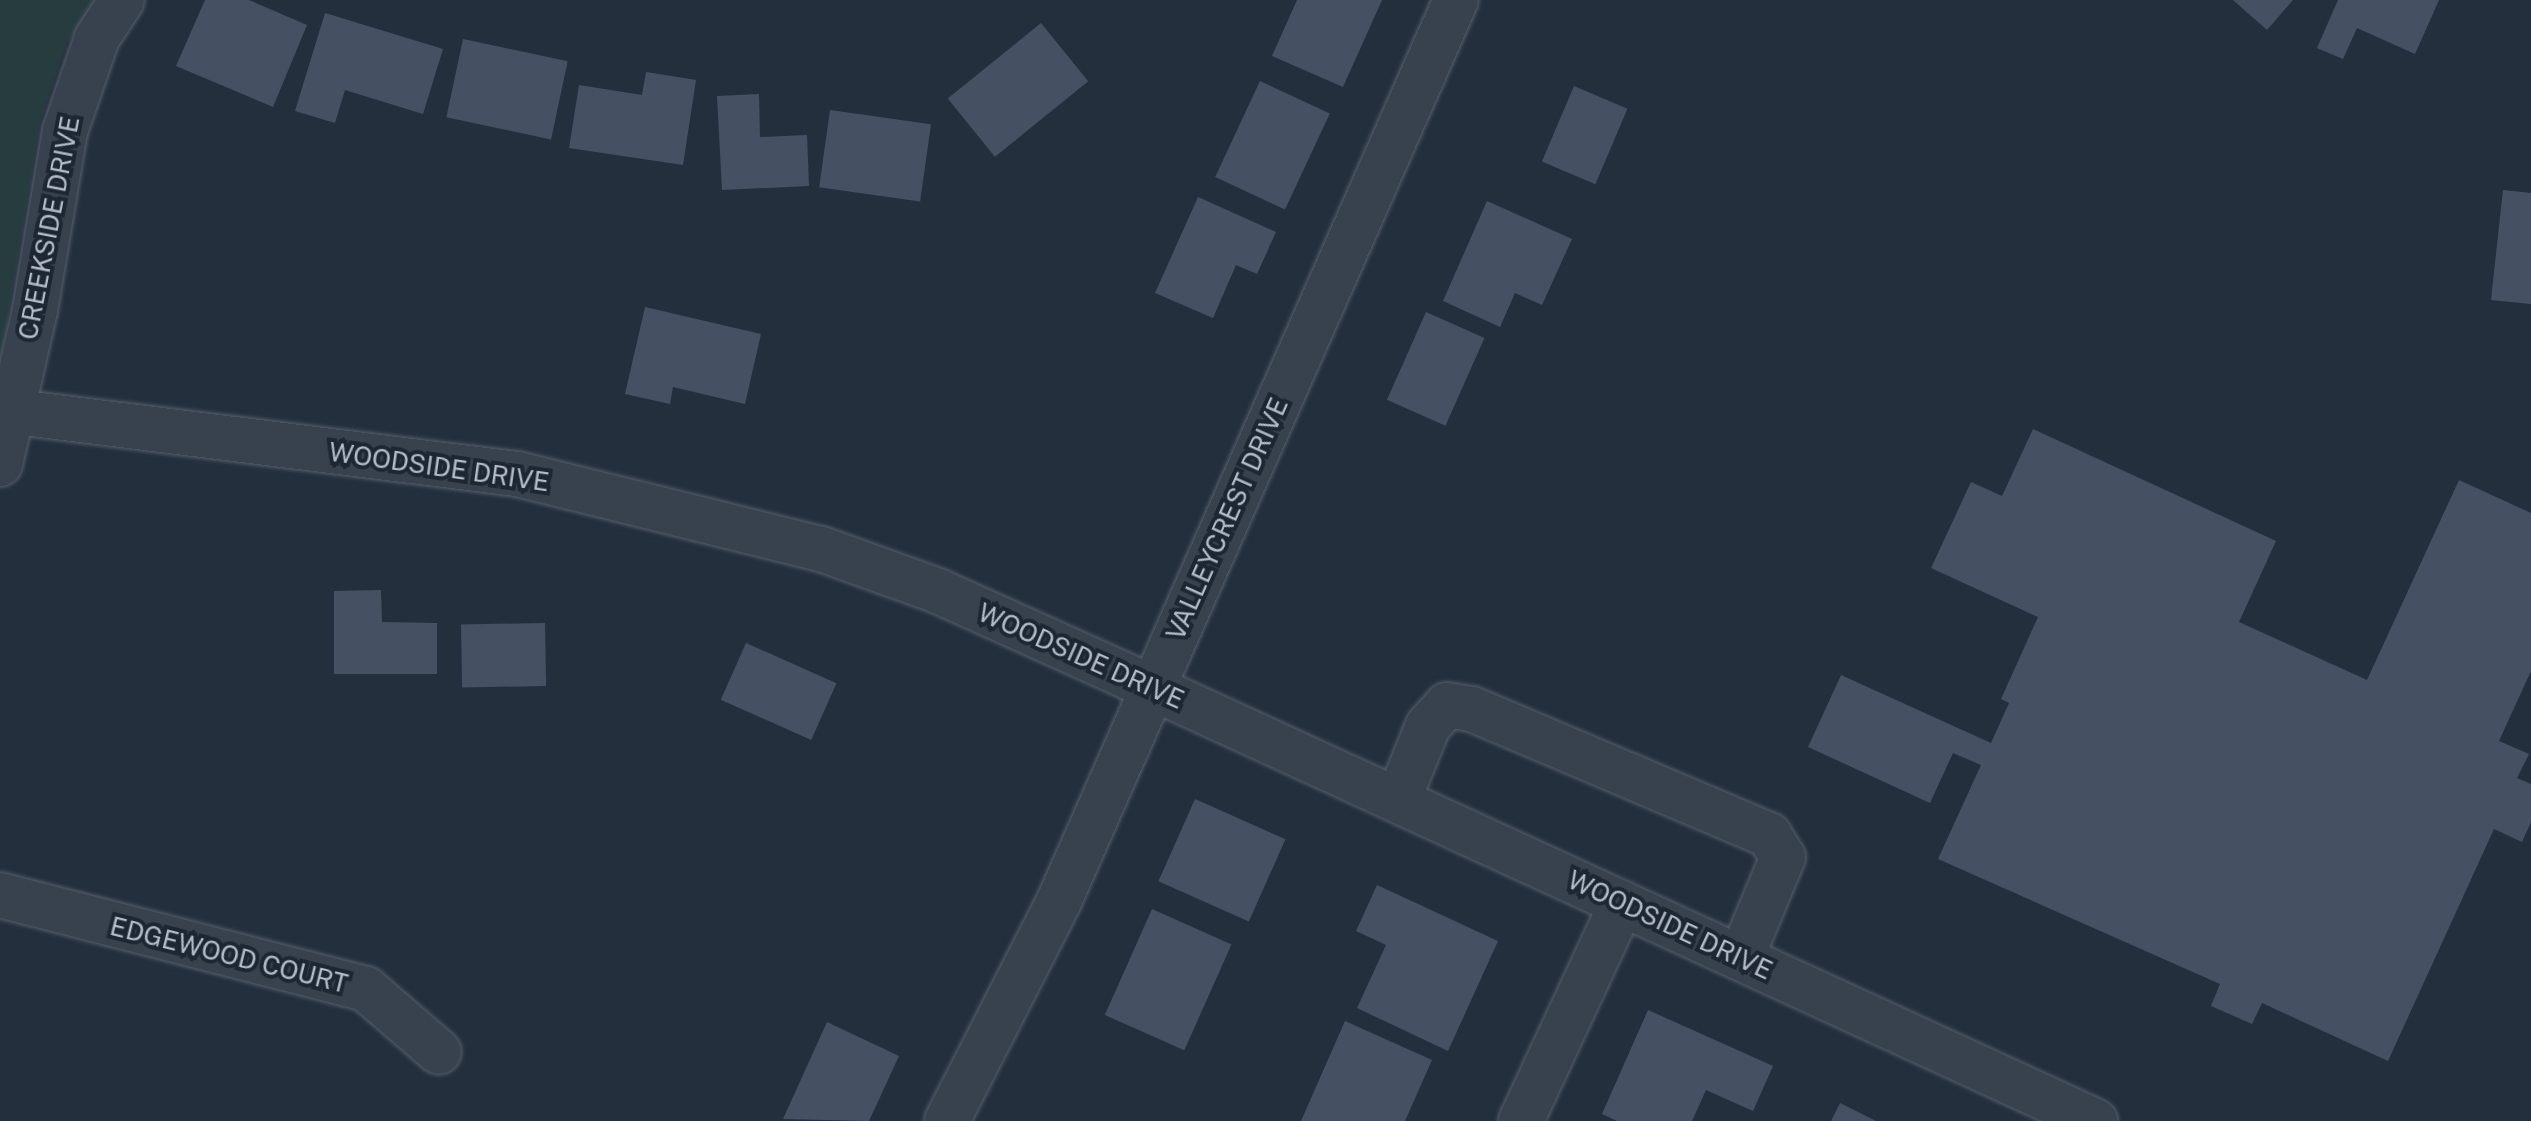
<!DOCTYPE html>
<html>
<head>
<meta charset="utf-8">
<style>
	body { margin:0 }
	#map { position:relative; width:2531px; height:1121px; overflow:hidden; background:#242f3e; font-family:"Public Sans",sans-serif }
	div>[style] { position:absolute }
	.green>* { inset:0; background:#263c3f }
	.building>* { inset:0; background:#455162; transform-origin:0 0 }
	.roads { filter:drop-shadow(0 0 2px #565f6c) drop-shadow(0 0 2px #565f6c) }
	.minor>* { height:44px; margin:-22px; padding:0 22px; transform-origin:22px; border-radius:22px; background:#38414e }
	span { translate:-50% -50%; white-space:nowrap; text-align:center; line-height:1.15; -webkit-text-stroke:8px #1d2633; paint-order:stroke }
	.street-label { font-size:26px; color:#b4bcc9 }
</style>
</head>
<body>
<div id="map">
	<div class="green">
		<i style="clip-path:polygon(0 0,97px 0,67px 43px,40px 122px,0 364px)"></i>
	</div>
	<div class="building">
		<i style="clip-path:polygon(205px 0,249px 0,307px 25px,273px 107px,176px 66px)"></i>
		<i style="clip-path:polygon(1297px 0,1382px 0,1343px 87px,1272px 56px)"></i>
		<i style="clip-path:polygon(2233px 0,2293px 0,2267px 30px)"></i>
		<i style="clip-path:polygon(2338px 0,2439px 0,2415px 54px,2357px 28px,2343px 59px,2317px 48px)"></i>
		<i style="clip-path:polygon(325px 13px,443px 49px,423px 114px,345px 90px,335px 123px,295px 111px)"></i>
		<i style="left:1041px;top:23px;width:75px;height:120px;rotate:51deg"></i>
		<i style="left:463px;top:39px;width:107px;height:80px;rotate:12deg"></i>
		<i style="clip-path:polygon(646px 72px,696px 80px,683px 165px,569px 148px,579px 85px,642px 95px)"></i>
		<i style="left:1260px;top:81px;width:77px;height:106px;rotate:25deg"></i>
		<i style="left:1574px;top:86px;width:58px;height:82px;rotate:23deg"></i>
		<i style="clip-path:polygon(759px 94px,760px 137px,807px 135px,809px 186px,722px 190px,717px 96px)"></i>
		<i style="left:830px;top:110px;width:102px;height:78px;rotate:8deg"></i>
		<i style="clip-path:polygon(2503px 190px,2531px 193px,2531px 304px,2491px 300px)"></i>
		<i style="clip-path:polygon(1198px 197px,1276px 232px,1257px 274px,1236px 265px,1213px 318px,1155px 293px)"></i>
		<i style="clip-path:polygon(1487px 201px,1572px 239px,1542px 305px,1515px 293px,1500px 327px,1443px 301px)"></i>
		<i style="clip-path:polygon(645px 307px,761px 334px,745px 404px,673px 387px,670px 404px,625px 394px)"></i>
		<i style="left:1426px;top:312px;width:64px;height:96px;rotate:24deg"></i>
		<i style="clip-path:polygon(2033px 429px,2276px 541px,2239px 622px,2367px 680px,2459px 480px,2531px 513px,2531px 671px,2499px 741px,2529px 754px,2517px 778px,2531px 784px,2531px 822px,2522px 842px,2494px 829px,2388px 1061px,2262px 1003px,2252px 1024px,2211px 1006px,2220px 984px,1938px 859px,1981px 765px,1953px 753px,1930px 803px,1808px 747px,1841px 675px,1991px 743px,2009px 703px,2001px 699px,2038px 617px,1931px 568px,1971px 482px,2002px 496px)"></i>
		<i style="clip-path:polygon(381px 590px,382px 622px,437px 623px,437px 674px,334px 674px,334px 591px)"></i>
		<i style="left:545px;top:623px;width:63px;height:84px;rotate:89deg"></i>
		<i style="left:746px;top:643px;width:99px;height:62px;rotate:24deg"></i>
		<i style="left:1195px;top:799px;width:99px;height:90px;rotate:24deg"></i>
		<i style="clip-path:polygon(1377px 885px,1498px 941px,1448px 1051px,1357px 1008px,1386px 945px,1356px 931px)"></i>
		<i style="left:1152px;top:909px;width:87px;height:116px;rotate:24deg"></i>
		<i style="clip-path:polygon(1648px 1010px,1773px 1066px,1753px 1111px,1706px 1090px,1692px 1121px,1617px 1121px,1602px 1114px)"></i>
		<i style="clip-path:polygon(1345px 1021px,1432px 1060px,1405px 1121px,1301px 1121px)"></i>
		<i style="clip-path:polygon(827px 1022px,899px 1056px,869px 1121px,783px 1119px)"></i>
		<i style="clip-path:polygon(1840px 1103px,1876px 1121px,1831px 1121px)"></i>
	</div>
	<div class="roads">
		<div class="minor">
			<i style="left:0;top:410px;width:521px;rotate:7.06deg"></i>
			<i style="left:517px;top:474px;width:313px;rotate:13.9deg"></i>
			<i style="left:821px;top:549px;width:124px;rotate:19.7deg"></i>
			<i style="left:938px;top:591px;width:236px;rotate:24.3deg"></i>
			<i style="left:1153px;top:688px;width:1037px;rotate:24.69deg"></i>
			<i style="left:0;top:464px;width:158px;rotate:-77.2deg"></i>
			<i style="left:35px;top:310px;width:181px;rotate:-80.5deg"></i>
			<i style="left:65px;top:131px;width:98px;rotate:-71deg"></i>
			<i style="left:97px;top:38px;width:45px;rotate:-56.7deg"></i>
			<i style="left:1398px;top:800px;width:80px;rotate:-67.9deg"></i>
			<i style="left:1428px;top:726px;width:28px;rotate:-48deg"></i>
			<i style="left:1447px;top:705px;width:25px;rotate:9deg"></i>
			<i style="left:1472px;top:709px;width:323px;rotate:23deg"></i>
			<i style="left:1769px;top:835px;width:26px;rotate:58deg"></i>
			<i style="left:1783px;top:857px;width:109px;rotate:112.6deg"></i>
			<i style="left:0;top:895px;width:378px;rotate:14.4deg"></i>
			<i style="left:366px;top:989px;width:96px;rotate:40.8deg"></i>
			<i style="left:947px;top:1121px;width:249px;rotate:-63deg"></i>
			<i style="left:1060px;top:899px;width:982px;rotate:-66.23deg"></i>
			<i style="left:1521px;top:1121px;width:240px;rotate:-65.1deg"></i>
		</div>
	</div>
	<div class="street-label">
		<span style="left:49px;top:228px;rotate:-79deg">CREEKSIDE DRIVE</span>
		<span style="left:439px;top:467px;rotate:8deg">WOODSIDE DRIVE</span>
		<span style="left:1227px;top:519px;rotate:-66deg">VALLEYCREST DRIVE</span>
		<span style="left:1081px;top:656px;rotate:24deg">WOODSIDE DRIVE</span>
		<span style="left:1670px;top:925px;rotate:25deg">WOODSIDE DRIVE</span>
		<span style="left:229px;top:955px;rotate:14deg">EDGEWOOD COURT</span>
	</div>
</div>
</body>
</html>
